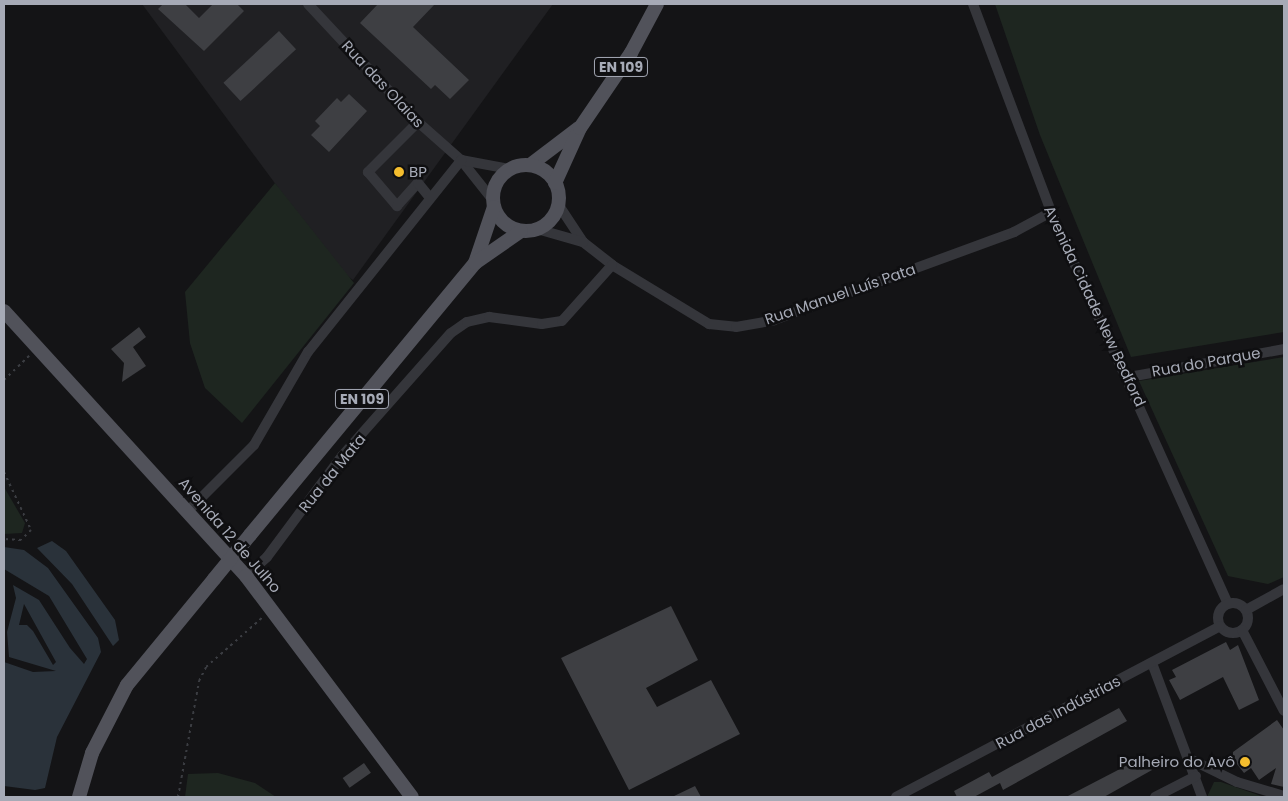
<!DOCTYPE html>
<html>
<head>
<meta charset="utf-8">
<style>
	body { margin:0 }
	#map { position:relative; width:1288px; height:801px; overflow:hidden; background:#141416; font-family:Poppins,sans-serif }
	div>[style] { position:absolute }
	.built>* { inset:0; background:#202023 }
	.green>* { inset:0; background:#1e2620 }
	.water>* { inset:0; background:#2a323a }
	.building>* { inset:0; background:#3e3f43; transform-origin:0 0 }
	.path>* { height:2px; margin-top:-1px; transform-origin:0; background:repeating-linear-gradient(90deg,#3b3d42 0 2.5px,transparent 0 6.5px) }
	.minor>* { height:10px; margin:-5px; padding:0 5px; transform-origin:5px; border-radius:5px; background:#35363b }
	.minor>.ring { margin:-5px; padding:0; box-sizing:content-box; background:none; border:10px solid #35363b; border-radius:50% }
	.major>* { height:14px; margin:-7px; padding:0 7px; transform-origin:7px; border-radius:7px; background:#51525a }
	.major>.ring { margin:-7px; padding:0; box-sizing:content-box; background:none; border:14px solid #51525a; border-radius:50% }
	.major-bridge>* { height:14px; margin:-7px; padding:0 7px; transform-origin:7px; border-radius:7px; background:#51525a }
	.dots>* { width:14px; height:14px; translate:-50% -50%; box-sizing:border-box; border:2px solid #0f0f11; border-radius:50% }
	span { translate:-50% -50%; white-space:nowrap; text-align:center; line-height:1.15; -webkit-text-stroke:5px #0f0f11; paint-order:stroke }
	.shield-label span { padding:1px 4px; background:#0f0f11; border:1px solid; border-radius:4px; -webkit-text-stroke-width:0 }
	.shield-label { font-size:14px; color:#a6aab6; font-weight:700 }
	.street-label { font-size:15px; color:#a6aab6 }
	.poi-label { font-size:15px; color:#a6aab6 }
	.left { translate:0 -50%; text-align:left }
	.right { translate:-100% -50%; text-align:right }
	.frame { position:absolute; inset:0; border:5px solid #a6aab6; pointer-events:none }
</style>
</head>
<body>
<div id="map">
	<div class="built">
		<i style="clip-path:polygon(142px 4px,553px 4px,353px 280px,340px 271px)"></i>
	</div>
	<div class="green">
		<i style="clip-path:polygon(995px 4px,1284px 4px,1284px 332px,1131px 357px,1040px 135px)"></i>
		<i style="clip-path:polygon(275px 183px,354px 283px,242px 423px,205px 388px,190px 343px,185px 292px)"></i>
		<i style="clip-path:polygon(1284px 357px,1284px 577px,1268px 584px,1228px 576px,1139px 381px)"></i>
		<i style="clip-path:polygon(4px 487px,25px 523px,22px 533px,4px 534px)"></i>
		<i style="clip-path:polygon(218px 773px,255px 783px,276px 797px,185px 797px,188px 774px)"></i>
		<i style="clip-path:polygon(1214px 782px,1221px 782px,1264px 797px,1207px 797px)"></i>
	</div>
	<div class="water">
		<i style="clip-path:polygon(52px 541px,66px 551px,115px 620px,119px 640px,113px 646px,72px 584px,37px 548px)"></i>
		<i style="clip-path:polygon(evenodd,4px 547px,24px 550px,48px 568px,98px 638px,101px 652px,57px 737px,45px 788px,35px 790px,4px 786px,4px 662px,33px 672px,56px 671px,9px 657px,7px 632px,16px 598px,13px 585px,39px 600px,70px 648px,84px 664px,87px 659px,49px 596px,4px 569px,4px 547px,24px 604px,56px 662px,53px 665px,33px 631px,27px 625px,19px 625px,24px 604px)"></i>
	</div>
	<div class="building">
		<i style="clip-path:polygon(163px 4px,185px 4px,199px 18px,213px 4px,237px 4px,244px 11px,204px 51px,158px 9px)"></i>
		<i style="clip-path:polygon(378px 4px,435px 4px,413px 27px,469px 80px,450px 99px,435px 85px,431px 89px,360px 23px)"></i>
		<i style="left:279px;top:31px;width:25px;height:76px;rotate:47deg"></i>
		<i style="clip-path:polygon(349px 94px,367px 111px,329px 152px,311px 135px,320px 126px,315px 121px,337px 98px,341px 102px)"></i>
		<i style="clip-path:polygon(139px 327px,146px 337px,133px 347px,146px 366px,122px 382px,124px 363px,111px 349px)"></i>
		<i style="clip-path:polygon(671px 606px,698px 660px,646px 688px,657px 707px,711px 680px,740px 734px,629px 790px,561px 658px)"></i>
		<i style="clip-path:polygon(1226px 642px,1230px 650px,1238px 645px,1259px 700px,1239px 710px,1223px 677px,1180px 700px,1169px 680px,1176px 677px,1172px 670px)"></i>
		<i style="clip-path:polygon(1119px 708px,1127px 721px,1003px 790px,1000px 783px,974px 797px,957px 797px,954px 791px,989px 772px,992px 777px)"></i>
		<i style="clip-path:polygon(1277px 720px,1284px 730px,1284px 787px,1271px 784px,1276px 768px,1259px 780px,1251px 768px,1244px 773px,1233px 759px,1233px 752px)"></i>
		<i style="clip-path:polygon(1145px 756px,1152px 770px,1104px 797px,1066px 797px)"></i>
		<i style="left:364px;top:763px;width:12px;height:26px;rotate:55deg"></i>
		<i style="clip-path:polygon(695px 786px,701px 797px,672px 797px)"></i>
	</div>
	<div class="path">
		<i style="left:4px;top:380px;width:35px;rotate:-44deg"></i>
		<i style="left:4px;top:472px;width:64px;rotate:65deg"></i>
		<i style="left:31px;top:530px;width:14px;rotate:135deg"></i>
		<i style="left:21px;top:540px;width:17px;rotate:-177deg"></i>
		<i style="left:178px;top:797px;width:118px;rotate:-79.7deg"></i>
		<i style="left:199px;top:681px;width:16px;rotate:-63deg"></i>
		<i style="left:206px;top:667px;width:76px;rotate:-41.3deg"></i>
	</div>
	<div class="minor">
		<i style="left:308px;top:4px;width:161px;rotate:47deg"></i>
		<i style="left:418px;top:122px;width:57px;rotate:41.5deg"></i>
		<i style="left:461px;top:160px;width:50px;rotate:51.5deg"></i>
		<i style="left:973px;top:4px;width:222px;rotate:69.4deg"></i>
		<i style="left:1051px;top:212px;width:430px;rotate:65.7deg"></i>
		<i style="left:418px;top:122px;width:71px;rotate:135deg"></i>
		<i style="left:368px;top:172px;width:45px;rotate:49.5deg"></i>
		<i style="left:397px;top:206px;width:31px;rotate:-48deg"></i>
		<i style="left:418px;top:183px;width:19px;rotate:51deg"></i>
		<i style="left:461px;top:160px;width:50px;rotate:10.4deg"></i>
		<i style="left:558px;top:204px;width:45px;rotate:56.7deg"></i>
		<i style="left:583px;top:242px;width:37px;rotate:38deg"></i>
		<i style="left:612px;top:265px;width:114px;rotate:31.3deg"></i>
		<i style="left:709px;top:324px;width:27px;rotate:6deg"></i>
		<i style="left:736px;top:327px;width:39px;rotate:-10deg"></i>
		<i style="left:774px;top:320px;width:256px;rotate:-20.1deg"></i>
		<i style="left:1014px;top:232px;width:42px;rotate:-28.4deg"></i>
		<i style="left:537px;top:229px;width:48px;rotate:15.8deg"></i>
		<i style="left:1129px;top:377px;width:158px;rotate:-10.2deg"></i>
		<i style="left:188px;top:511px;width:93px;rotate:-45deg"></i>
		<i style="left:254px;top:445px;width:108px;rotate:-59.9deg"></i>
		<i style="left:308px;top:352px;width:246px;rotate:-51.4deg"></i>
		<i style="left:246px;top:576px;width:28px;rotate:-42deg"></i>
		<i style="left:267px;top:557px;width:126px;rotate:-53.4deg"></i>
		<i style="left:342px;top:456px;width:164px;rotate:-48.5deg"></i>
		<i style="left:451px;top:333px;width:19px;rotate:-35deg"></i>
		<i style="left:467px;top:322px;width:23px;rotate:-13deg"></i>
		<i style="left:489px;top:317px;width:53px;rotate:7.5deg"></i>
		<i style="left:542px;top:324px;width:20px;rotate:-9deg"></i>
		<i style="left:562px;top:321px;width:75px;rotate:-48.2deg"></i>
		<i class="ring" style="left:1218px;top:603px;width:20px;height:20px"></i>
		<i style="left:1246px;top:610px;width:43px;rotate:-28.9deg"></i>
		<i style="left:1242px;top:630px;width:91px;rotate:62.6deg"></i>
		<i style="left:1152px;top:663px;width:143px;rotate:69.5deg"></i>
		<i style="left:1192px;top:760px;width:50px;rotate:26.1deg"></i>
		<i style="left:1237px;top:782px;width:49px;rotate:16.6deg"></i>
		<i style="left:896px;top:797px;width:366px;rotate:-27.8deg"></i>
		<i style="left:1155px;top:797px;width:46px;rotate:-27.1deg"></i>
	</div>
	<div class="major">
		<i style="left:530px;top:165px;width:61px;rotate:-37.1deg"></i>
		<i class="ring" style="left:493px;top:165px;width:52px;height:52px"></i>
		<i style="left:555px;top:183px;width:60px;rotate:-65.6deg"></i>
		<i style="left:580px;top:128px;width:91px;rotate:-55.8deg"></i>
		<i style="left:631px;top:53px;width:55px;rotate:-62deg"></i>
		<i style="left:475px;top:263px;width:59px;rotate:-71.3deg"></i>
		<i style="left:4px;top:311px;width:359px;rotate:47.6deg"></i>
		<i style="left:246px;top:576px;width:276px;rotate:53.1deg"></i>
		<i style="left:250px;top:535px;width:353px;rotate:-50.4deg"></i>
		<i style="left:475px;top:263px;width:56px;rotate:-34.8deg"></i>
		<i style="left:79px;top:797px;width:46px;rotate:-73.5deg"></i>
		<i style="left:92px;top:753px;width:76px;rotate:-62.8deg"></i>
		<i style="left:127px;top:685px;width:137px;rotate:-50.6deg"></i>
	</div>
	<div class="major-bridge">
		<i style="left:214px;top:579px;width:57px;rotate:-50.7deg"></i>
	</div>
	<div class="dots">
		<i style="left:399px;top:172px;background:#f4bd2e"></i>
		<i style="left:1245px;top:762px;background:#f4bd2e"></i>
	</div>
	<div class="shield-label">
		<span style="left:621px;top:67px">EN 109</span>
		<span style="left:362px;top:399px">EN 109</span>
	</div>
	<div class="street-label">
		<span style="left:383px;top:84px;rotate:47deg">Rua das Olaias</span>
		<span style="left:840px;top:294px;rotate:-19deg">Rua Manuel Luís Pata</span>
		<span style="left:1095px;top:306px;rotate:65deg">Avenida Cidade New Bedford</span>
		<span style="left:1206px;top:362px;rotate:-10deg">Rua do Parque</span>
		<span style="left:332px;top:473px;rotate:-51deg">Rua da Mata</span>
		<span style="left:230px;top:535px;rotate:49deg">Avenida 12 de Julho</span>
		<span style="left:1058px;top:712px;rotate:-28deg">Rua das Indústrias</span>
	</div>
	<div class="poi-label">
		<span class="left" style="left:409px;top:172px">BP</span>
		<span class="right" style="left:1235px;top:762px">Palheiro do Avô</span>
	</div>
	<div class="frame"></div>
</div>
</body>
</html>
